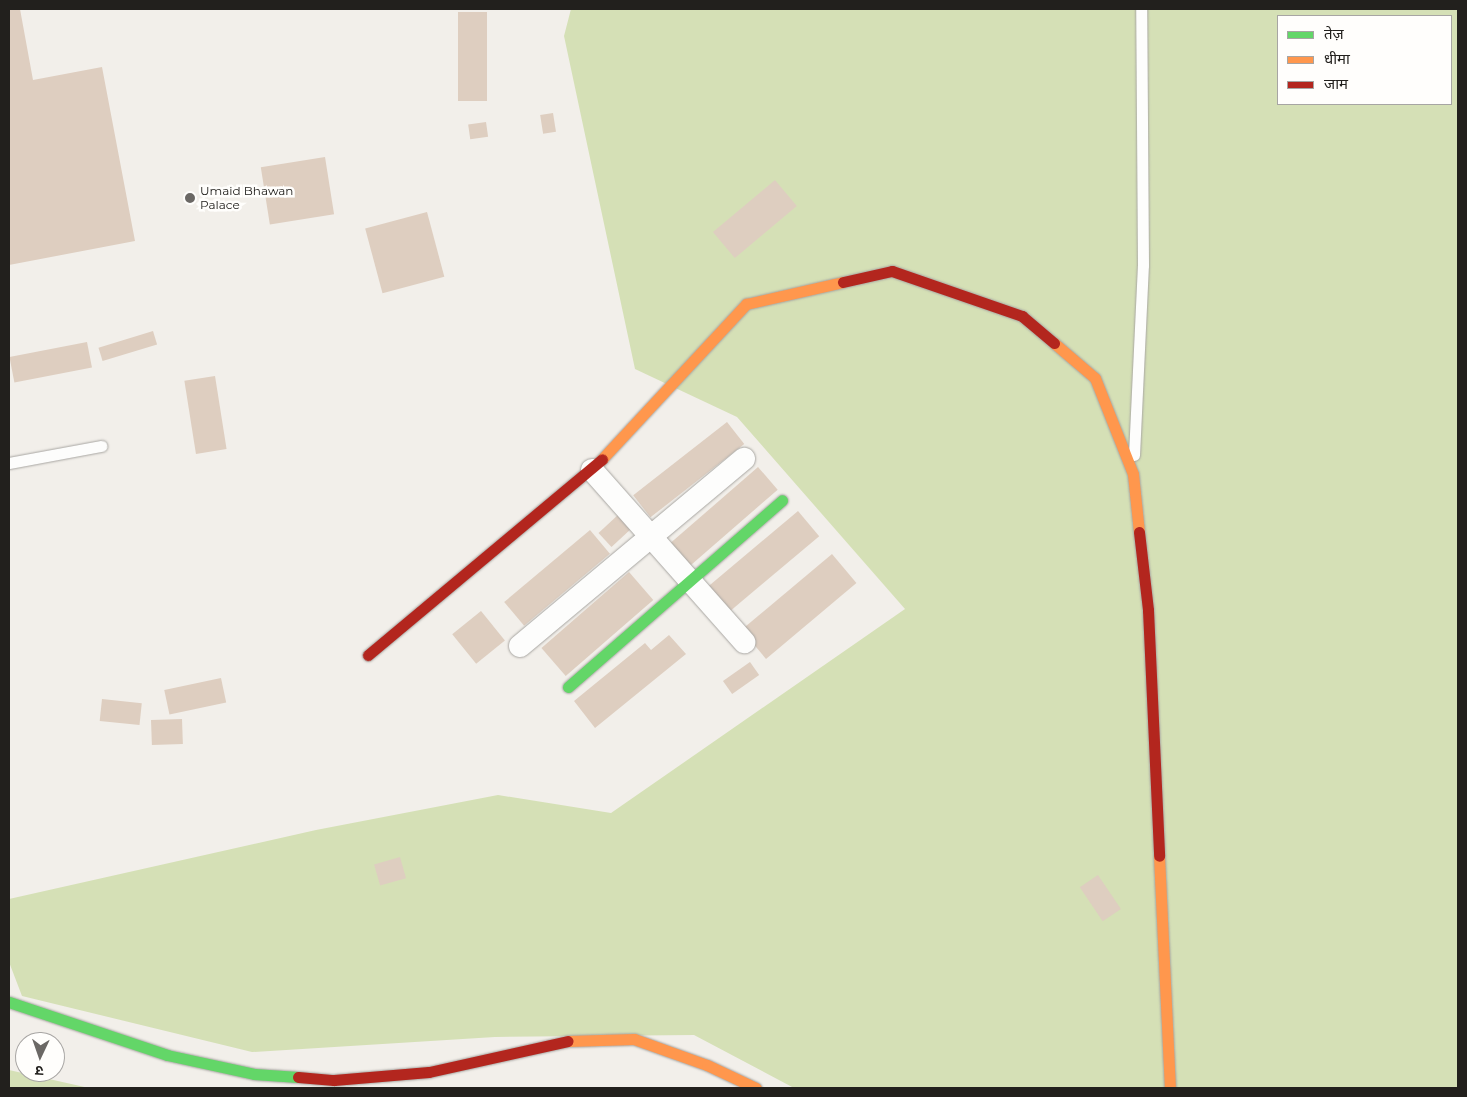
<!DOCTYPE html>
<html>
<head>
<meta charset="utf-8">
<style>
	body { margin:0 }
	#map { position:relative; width:1467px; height:1097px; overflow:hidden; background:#f2efea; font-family:Montserrat,"Noto Sans Devanagari",sans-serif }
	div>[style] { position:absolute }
	.green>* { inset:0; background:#d5e0b6 }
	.building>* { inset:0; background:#decec0; transform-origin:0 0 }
	.roads { filter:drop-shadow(0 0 1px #a8a6a2) drop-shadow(0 0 1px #a8a6a2) }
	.lane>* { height:11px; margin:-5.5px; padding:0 5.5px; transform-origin:5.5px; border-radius:5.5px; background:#fdfdfc }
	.street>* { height:22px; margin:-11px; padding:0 11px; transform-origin:11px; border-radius:11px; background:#fdfdfc }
	.fast>* { height:11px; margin:-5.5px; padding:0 5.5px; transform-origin:5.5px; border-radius:5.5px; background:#63d668 }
	.slow>* { height:11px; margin:-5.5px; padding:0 5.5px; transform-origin:5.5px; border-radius:5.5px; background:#ff974d }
	.jam>* { height:11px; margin:-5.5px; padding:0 5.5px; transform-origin:5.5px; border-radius:5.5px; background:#b3261e }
	.dots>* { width:14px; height:14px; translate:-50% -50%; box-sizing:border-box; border:2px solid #fffefc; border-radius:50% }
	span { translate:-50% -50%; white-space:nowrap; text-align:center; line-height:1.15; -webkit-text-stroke:5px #fffefc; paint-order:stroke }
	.poi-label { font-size:12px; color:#22201d }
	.left { translate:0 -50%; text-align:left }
	.frame { position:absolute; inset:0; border:10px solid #22201d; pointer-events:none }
	.legend { position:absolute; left:1277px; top:15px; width:175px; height:90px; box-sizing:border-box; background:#fffefc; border:1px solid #a7a5a3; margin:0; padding:6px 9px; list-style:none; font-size:15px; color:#22201d }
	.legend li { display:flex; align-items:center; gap:10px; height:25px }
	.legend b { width:25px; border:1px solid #a7a5a3 }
	.north { position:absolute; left:15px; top:1032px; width:50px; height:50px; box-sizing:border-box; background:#fffefc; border:1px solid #a7a5a3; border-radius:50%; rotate:183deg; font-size:14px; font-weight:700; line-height:20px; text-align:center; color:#22201d }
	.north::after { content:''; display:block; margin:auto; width:18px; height:22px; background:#6b6865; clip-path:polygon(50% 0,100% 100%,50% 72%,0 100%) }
</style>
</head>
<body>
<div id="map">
	<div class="green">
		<i style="clip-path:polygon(evenodd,571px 9px,1458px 9px,1458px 1088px,794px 1088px,694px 1035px,495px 1037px,252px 1052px,22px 996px,9px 962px,9px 899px,316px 830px,498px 795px,611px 813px,905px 609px,737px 417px,635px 369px,564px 36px,571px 9px,1278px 16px,1451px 16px,1451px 104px,1278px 104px,1278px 16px)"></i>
		<i style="clip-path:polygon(9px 1070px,89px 1088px,9px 1088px)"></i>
	</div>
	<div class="building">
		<i style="clip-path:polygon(9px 9px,20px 9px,33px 80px,102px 67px,135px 241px,9px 265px)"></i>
		<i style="left:458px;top:12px;width:29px;height:89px"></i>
		<i style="left:553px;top:113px;width:19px;height:13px;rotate:81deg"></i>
		<i style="left:486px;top:122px;width:15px;height:18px;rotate:82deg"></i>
		<i style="left:325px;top:157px;width:58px;height:65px;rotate:81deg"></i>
		<i style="left:775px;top:180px;width:34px;height:81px;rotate:50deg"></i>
		<i style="left:427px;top:212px;width:67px;height:64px;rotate:75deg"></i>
		<i style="left:153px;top:331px;width:14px;height:57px;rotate:73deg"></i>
		<i style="left:87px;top:342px;width:26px;height:79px;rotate:79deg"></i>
		<i style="left:215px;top:376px;width:74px;height:31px;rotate:81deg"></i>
		<i style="left:727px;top:422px;width:28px;height:119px;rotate:52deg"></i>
		<i style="left:758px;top:467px;width:30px;height:116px;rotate:49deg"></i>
		<i style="left:798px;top:511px;width:33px;height:120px;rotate:50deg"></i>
		<i style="left:619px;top:514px;width:19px;height:28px;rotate:47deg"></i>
		<i style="left:590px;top:530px;width:31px;height:112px;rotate:50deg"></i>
		<i style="left:832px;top:554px;width:38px;height:118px;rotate:50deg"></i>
		<i style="left:629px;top:572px;width:37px;height:116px;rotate:49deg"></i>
		<i style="left:481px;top:611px;width:38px;height:37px;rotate:51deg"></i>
		<i style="clip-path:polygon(669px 635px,686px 654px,595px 728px,574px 701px,645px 643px,651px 650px)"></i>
		<i style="left:750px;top:662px;width:16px;height:33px;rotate:55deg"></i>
		<i style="left:221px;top:678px;width:25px;height:58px;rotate:78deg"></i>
		<i style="left:102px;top:699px;width:40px;height:22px;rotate:6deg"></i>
		<i style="left:182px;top:719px;width:25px;height:31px;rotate:88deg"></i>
		<i style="left:400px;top:857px;width:22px;height:27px;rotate:74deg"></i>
		<i style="left:1098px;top:875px;width:41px;height:22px;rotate:56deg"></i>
	</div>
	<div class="roads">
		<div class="lane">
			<i style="left:1134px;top:455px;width:190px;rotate:-87.3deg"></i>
			<i style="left:1143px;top:265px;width:256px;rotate:-90.4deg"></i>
			<i style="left:9px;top:463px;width:94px;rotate:-10.5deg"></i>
		</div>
		<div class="street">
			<i style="left:592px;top:470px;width:230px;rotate:48.5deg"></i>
			<i style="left:520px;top:646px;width:292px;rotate:-39.9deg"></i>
		</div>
		<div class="fast">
			<i style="left:568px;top:687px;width:284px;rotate:-41.1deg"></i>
			<i style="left:9px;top:1002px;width:167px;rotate:18.5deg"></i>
			<i style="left:167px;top:1055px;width:89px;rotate:12.3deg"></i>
			<i style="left:254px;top:1074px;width:44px;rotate:3.9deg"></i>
		</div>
		<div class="slow">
			<i style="left:1054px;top:343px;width:54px;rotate:40.5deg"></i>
			<i style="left:1095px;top:378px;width:103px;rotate:68.4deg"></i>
			<i style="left:1133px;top:474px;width:58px;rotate:84.1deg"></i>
			<i style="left:602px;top:459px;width:212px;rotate:-47.1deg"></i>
			<i style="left:746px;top:304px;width:99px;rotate:-12.8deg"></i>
			<i style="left:1159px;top:856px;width:232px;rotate:87.3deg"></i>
			<i style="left:568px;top:1041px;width:66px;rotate:-1.7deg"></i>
			<i style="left:634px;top:1039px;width:77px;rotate:19.6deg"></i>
			<i style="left:707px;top:1065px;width:54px;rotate:25.1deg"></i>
		</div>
		<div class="jam">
			<i style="left:843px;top:282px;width:50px;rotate:-12.7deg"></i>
			<i style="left:892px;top:271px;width:138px;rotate:19.1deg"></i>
			<i style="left:1022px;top:316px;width:42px;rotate:40.2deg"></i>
			<i style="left:1139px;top:532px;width:79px;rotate:83.4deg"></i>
			<i style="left:1148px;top:610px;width:246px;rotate:87.4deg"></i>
			<i style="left:368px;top:655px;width:305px;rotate:-39.9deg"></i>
			<i style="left:298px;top:1077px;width:36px;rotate:5deg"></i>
			<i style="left:334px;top:1080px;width:95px;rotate:-4.8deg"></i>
			<i style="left:429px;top:1072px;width:142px;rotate:-12.6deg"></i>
		</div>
	</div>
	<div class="dots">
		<i style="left:190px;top:198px;background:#6b6865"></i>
	</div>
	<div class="poi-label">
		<span class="left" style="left:200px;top:198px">Umaid Bhawan<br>Palace</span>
	</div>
	<div class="frame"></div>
	<ul class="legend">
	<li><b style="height:6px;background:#63d668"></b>तेज़</li>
	<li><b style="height:6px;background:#ff974d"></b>धीमा</li>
	<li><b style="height:6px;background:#b3261e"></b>जाम</li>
	</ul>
	<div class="north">उ</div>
</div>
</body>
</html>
